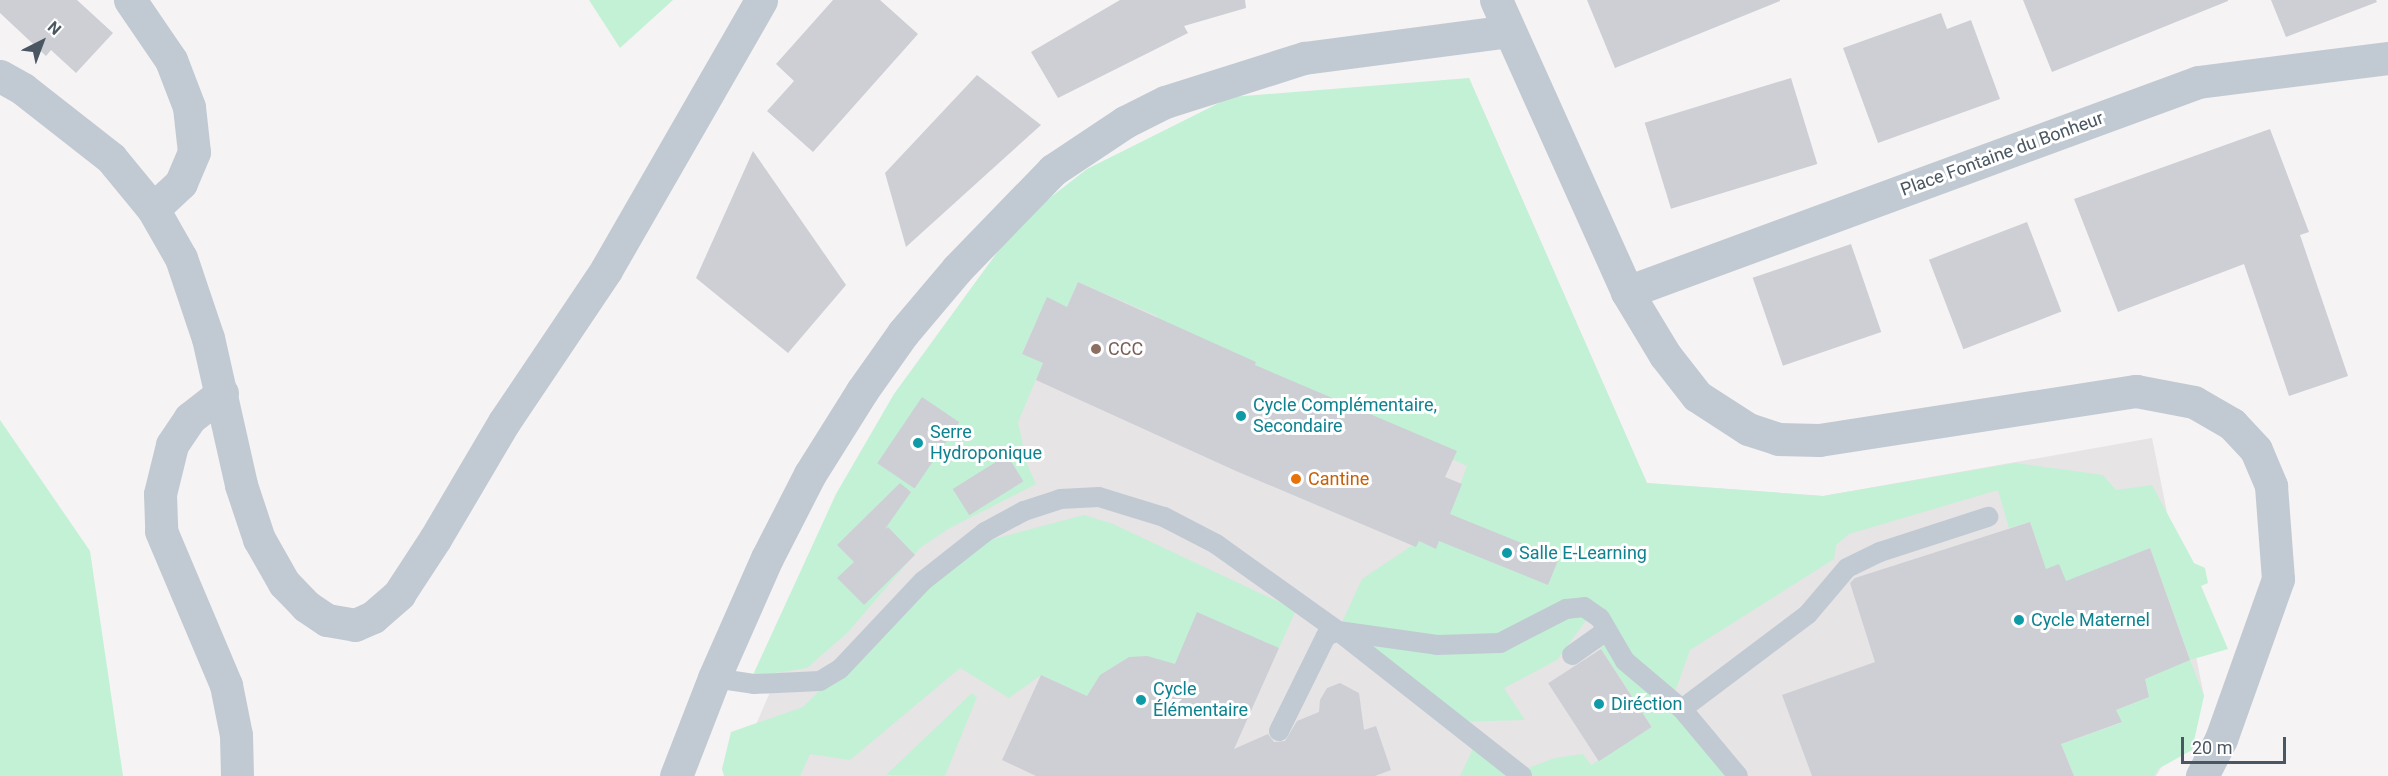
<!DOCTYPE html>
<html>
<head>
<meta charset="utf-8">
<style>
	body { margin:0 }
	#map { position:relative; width:2388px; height:776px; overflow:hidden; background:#f5f3f3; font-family:Roboto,sans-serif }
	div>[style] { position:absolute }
	.education>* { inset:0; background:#e6e4e5 }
	.green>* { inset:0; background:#c3f1d5 }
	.building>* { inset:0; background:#cdcfd5; transform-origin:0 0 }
	.lane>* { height:20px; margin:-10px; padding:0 10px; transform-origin:10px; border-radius:10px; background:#c1cad2 }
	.street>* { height:33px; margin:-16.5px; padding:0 16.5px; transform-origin:16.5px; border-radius:16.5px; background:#c1cad2 }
	.dots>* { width:16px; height:16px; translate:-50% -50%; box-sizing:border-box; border:3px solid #fff; border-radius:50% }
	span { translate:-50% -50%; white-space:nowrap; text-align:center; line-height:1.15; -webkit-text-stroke:6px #fff; paint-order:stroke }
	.street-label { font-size:18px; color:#4a5661 }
	.education-label { font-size:18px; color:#785e54 }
	.left { translate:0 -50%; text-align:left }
	.culture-label { font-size:18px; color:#0d838f }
	.food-label { font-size:18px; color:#c56008 }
	.north { position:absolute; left:12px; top:12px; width:60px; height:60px; -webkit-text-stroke:4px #fff; paint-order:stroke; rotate:42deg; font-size:16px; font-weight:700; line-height:24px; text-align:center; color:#4a5661 }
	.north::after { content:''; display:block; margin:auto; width:21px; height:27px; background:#4a5661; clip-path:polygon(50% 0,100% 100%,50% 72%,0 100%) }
	.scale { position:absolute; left:2181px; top:737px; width:105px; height:27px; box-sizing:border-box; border:3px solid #4a5661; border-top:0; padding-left:8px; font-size:18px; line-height:21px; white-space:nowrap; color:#4a5661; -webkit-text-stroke:4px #fff; paint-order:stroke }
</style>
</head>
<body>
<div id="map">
	<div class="education">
		<i style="clip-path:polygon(1469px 78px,1647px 483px,1823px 496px,2152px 438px,2204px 696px,2156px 776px,734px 776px,851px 503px,1048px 213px)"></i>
	</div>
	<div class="green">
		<i style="clip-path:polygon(589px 0,673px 0,620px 48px)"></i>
		<i style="clip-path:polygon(1469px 78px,1647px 483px,1823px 496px,2015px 463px,2103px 475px,2116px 490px,2152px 485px,2194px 563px,2205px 568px,2208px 583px,2201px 586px,2228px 649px,2190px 660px,2204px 696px,2192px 750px,2158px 769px,2154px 776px,2074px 776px,2061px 744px,2121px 723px,2116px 710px,2149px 697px,2145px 679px,2190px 659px,2150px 548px,2052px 587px,2030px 522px,2009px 528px,1998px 490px,1849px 534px,1836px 545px,1834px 559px,1690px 650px,1672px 700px,1738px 776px,1460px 776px,1475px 744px,1517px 772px,1555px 758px,1583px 754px,1591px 765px,1652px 727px,1600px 647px,1593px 611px,1557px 660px,1504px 688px,1525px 720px,1451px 722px,1338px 631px,1362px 579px,1419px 541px,1436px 548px,1467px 466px,1153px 326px,1157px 316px,1078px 282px,1067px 307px,1047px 298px,1022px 353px,1043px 363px,1018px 422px,1027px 464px,1036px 484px,948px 529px,920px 548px,848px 632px,807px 668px,752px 677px,836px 494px,894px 394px,1020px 221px,1087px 169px,1231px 97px)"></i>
		<i style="clip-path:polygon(0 420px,90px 551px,123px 776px,0 776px)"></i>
		<i style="clip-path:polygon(1084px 515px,1113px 524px,1296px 610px,1279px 648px,1179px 671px,1164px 661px,1129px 657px,1100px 675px,1090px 691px,1087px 708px,1076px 691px,1041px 675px,1009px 698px,960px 668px,850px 760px,810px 754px,800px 776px,724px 776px,722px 769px,731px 732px,803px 707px,928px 584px,986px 541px)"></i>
		<i style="clip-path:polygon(972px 693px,977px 697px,945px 776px,886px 775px)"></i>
	</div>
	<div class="building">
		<i style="clip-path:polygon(0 0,77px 0,113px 33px,76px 73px,51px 50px,46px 56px,0 13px)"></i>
		<i style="clip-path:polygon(833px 0,880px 0,918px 34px,813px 152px,767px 111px,794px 81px,776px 64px)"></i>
		<i style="clip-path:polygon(1120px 0,1245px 0,1246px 8px,1184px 26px,1188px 33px,1058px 98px,1031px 52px)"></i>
		<i style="clip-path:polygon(1587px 0,1780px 0,1780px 1px,1615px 68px)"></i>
		<i style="clip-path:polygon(2023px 0,2228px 0,2228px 1px,2052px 72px)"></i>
		<i style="clip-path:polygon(2271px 0,2376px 0,2377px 2px,2286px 37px)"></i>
		<i style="clip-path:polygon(1941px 13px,1947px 29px,1971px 20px,2000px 99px,1878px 143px,1843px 48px)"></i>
		<i style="clip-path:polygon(977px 75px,1041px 125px,906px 247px,885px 173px)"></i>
		<i style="left:1791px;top:78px;width:90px;height:153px;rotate:73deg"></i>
		<i style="clip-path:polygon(2270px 129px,2309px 232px,2300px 235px,2348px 376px,2289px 396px,2244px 264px,2118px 312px,2074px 199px)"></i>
		<i style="clip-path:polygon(753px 151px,846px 285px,788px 353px,696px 278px)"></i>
		<i style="left:2027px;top:222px;width:96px;height:105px;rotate:69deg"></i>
		<i style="left:1851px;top:244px;width:93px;height:104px;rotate:71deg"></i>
		<i style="clip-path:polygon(1078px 282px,1256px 362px,1255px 365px,1457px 451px,1445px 477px,1462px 484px,1450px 514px,1559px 558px,1548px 585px,1439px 541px,1436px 549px,1419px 541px,1416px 547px,1236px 471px,1036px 380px,1043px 363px,1022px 354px,1047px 297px,1067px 307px)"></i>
		<i style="left:922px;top:397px;width:45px;height:80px;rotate:34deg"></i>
		<i style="left:1007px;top:455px;width:31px;height:64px;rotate:58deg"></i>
		<i style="clip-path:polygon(900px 483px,911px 492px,885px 529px,888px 527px,915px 555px,864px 605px,837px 578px,854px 562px,837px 545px)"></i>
		<i style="clip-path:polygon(2030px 522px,2046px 569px,2059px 564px,2066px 581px,2150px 548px,2190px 660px,2145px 679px,2149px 697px,2116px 710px,2122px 722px,2061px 744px,2074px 776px,1812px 776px,1782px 695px,1875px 662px,1850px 583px,1855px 578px)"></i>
		<i style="clip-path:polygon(1197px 612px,1279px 648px,1234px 749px,1268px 734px,1274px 742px,1285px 741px,1297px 721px,1319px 712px,1320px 700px,1327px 688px,1340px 683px,1359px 693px,1364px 730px,1376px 726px,1391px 770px,1375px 776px,1036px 776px,1002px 760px,1041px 675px,1087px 696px,1100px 675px,1129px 657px,1147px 656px,1175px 664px)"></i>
		<i style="left:1601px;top:649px;width:93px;height:63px;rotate:57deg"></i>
	</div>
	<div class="lane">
		<i style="left:1572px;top:655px;width:42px;rotate:-35.2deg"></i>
		<i style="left:714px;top:678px;width:40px;rotate:8.5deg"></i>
		<i style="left:754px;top:684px;width:66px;rotate:-2.6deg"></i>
		<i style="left:820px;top:681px;width:23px;rotate:-31deg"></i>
		<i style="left:840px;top:669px;width:121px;rotate:-46.7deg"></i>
		<i style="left:923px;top:581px;width:79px;rotate:-38.3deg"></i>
		<i style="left:985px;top:532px;width:44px;rotate:-28.3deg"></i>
		<i style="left:1024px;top:511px;width:38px;rotate:-18deg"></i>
		<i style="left:1060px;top:499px;width:39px;rotate:-3deg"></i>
		<i style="left:1099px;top:497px;width:68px;rotate:17.1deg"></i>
		<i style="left:1164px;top:517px;width:59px;rotate:27.4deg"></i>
		<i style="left:1216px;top:544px;width:150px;rotate:35.5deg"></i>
		<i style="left:1338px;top:631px;width:234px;rotate:38.2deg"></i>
		<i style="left:1682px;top:709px;width:158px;rotate:-37deg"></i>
		<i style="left:1808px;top:614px;width:60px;rotate:-49.7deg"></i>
		<i style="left:1847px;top:568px;width:37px;rotate:-26deg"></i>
		<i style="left:1880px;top:552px;width:114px;rotate:-18deg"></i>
		<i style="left:1279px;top:731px;width:106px;rotate:-63.7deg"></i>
		<i style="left:1326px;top:636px;width:13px;rotate:-23deg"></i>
		<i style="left:1338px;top:631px;width:100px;rotate:8deg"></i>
		<i style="left:1437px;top:645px;width:63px;rotate:-1.8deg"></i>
		<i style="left:1500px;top:643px;width:74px;rotate:-27.3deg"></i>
		<i style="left:1566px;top:609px;width:18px;rotate:-6deg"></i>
		<i style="left:1584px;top:607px;width:19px;rotate:35deg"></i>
		<i style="left:1600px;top:618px;width:50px;rotate:59.8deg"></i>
		<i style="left:1625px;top:661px;width:75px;rotate:40.1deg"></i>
		<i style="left:1682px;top:709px;width:87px;rotate:50.1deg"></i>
	</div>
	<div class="street">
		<i style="left:130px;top:0;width:73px;rotate:55.7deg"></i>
		<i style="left:171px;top:60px;width:50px;rotate:69deg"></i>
		<i style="left:189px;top:107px;width:45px;rotate:83.7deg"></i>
		<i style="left:194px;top:152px;width:34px;rotate:113deg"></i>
		<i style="left:181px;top:183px;width:38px;rotate:137deg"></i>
		<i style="left:1496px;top:0;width:320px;rotate:65.8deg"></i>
		<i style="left:1627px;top:292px;width:74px;rotate:58.9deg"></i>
		<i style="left:1665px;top:355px;width:52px;rotate:52deg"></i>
		<i style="left:1697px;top:396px;width:61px;rotate:32.9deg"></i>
		<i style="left:1748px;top:429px;width:32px;rotate:18deg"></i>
		<i style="left:1778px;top:439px;width:41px;rotate:1.4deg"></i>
		<i style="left:1819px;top:440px;width:321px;rotate:-8.8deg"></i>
		<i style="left:2136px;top:391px;width:59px;rotate:10.7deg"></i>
		<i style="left:2194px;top:402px;width:44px;rotate:30.1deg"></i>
		<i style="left:2232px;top:424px;width:35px;rotate:47deg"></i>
		<i style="left:2256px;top:450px;width:39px;rotate:67deg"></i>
		<i style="left:2271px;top:486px;width:93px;rotate:85.7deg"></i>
		<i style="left:2278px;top:579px;width:170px;rotate:109.6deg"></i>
		<i style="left:2221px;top:739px;width:42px;rotate:117.2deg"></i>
		<i style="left:0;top:76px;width:26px;rotate:29deg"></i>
		<i style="left:23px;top:89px;width:112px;rotate:38.1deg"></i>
		<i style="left:111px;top:158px;width:66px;rotate:50.5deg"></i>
		<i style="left:153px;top:209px;width:56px;rotate:60.3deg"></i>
		<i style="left:181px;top:258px;width:84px;rotate:71.4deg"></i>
		<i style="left:208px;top:338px;width:151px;rotate:77.3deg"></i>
		<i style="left:241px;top:485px;width:57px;rotate:71.6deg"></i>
		<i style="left:259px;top:539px;width:51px;rotate:60.4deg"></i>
		<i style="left:284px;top:583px;width:32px;rotate:46deg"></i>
		<i style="left:306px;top:606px;width:25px;rotate:34deg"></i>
		<i style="left:327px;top:620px;width:28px;rotate:10deg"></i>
		<i style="left:355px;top:625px;width:20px;rotate:-24deg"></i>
		<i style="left:373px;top:617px;width:35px;rotate:-41deg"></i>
		<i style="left:399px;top:594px;width:66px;rotate:-56.8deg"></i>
		<i style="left:435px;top:539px;width:136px;rotate:-59.5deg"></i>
		<i style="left:504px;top:422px;width:183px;rotate:-56.1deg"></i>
		<i style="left:606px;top:270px;width:311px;rotate:-60.1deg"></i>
		<i style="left:1627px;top:292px;width:608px;rotate:-20.19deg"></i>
		<i style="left:2198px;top:82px;width:192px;rotate:-7.2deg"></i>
		<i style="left:222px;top:393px;width:41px;rotate:142deg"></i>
		<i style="left:190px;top:418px;width:32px;rotate:124deg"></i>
		<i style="left:172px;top:445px;width:50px;rotate:103.8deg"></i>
		<i style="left:160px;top:494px;width:37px;rotate:88deg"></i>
		<i style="left:161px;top:531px;width:167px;rotate:67.1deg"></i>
		<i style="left:226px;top:685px;width:51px;rotate:78.7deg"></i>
		<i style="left:236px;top:735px;width:41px;rotate:88.6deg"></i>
		<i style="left:676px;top:776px;width:105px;rotate:-68.8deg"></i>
		<i style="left:714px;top:678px;width:131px;rotate:-66.2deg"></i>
		<i style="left:767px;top:558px;width:94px;rotate:-62.9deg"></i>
		<i style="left:810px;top:474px;width:98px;rotate:-57.9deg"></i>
		<i style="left:862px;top:391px;width:71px;rotate:-54.7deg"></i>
		<i style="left:903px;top:333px;width:84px;rotate:-49.8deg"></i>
		<i style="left:957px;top:269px;width:138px;rotate:-45.9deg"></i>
		<i style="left:1053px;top:170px;width:87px;rotate:-33.7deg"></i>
		<i style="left:1125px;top:122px;width:45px;rotate:-26.6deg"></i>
		<i style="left:1165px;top:102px;width:146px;rotate:-17.6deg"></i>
		<i style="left:1304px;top:58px;width:206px;rotate:-7.5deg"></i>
	</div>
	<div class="dots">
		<i style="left:1096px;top:349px;background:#8d6e63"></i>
		<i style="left:1241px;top:416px;background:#0f9aa8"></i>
		<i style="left:918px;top:443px;background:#0f9aa8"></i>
		<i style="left:1296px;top:479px;background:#e8710a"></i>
		<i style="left:1507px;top:553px;background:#0f9aa8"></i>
		<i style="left:2019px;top:620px;background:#0f9aa8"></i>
		<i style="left:1141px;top:700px;background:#0f9aa8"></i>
		<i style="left:1599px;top:704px;background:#0f9aa8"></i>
	</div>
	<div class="street-label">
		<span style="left:2002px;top:154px;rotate:-20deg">Place Fontaine du Bonheur</span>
	</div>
	<div class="education-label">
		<span class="left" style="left:1108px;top:349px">CCC</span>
	</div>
	<div class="culture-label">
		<span class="left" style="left:1253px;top:416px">Cycle Complémentaire,<br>Secondaire</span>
		<span class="left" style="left:930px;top:443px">Serre<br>Hydroponique</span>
		<span class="left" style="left:1519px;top:553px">Salle E-Learning</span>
		<span class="left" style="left:2031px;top:620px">Cycle Maternel</span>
		<span class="left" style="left:1153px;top:700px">Cycle<br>Élémentaire</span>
		<span class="left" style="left:1611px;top:704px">Diréction</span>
	</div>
	<div class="food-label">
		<span class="left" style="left:1308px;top:479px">Cantine</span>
	</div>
	<div class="north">N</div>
	<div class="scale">20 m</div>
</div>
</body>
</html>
